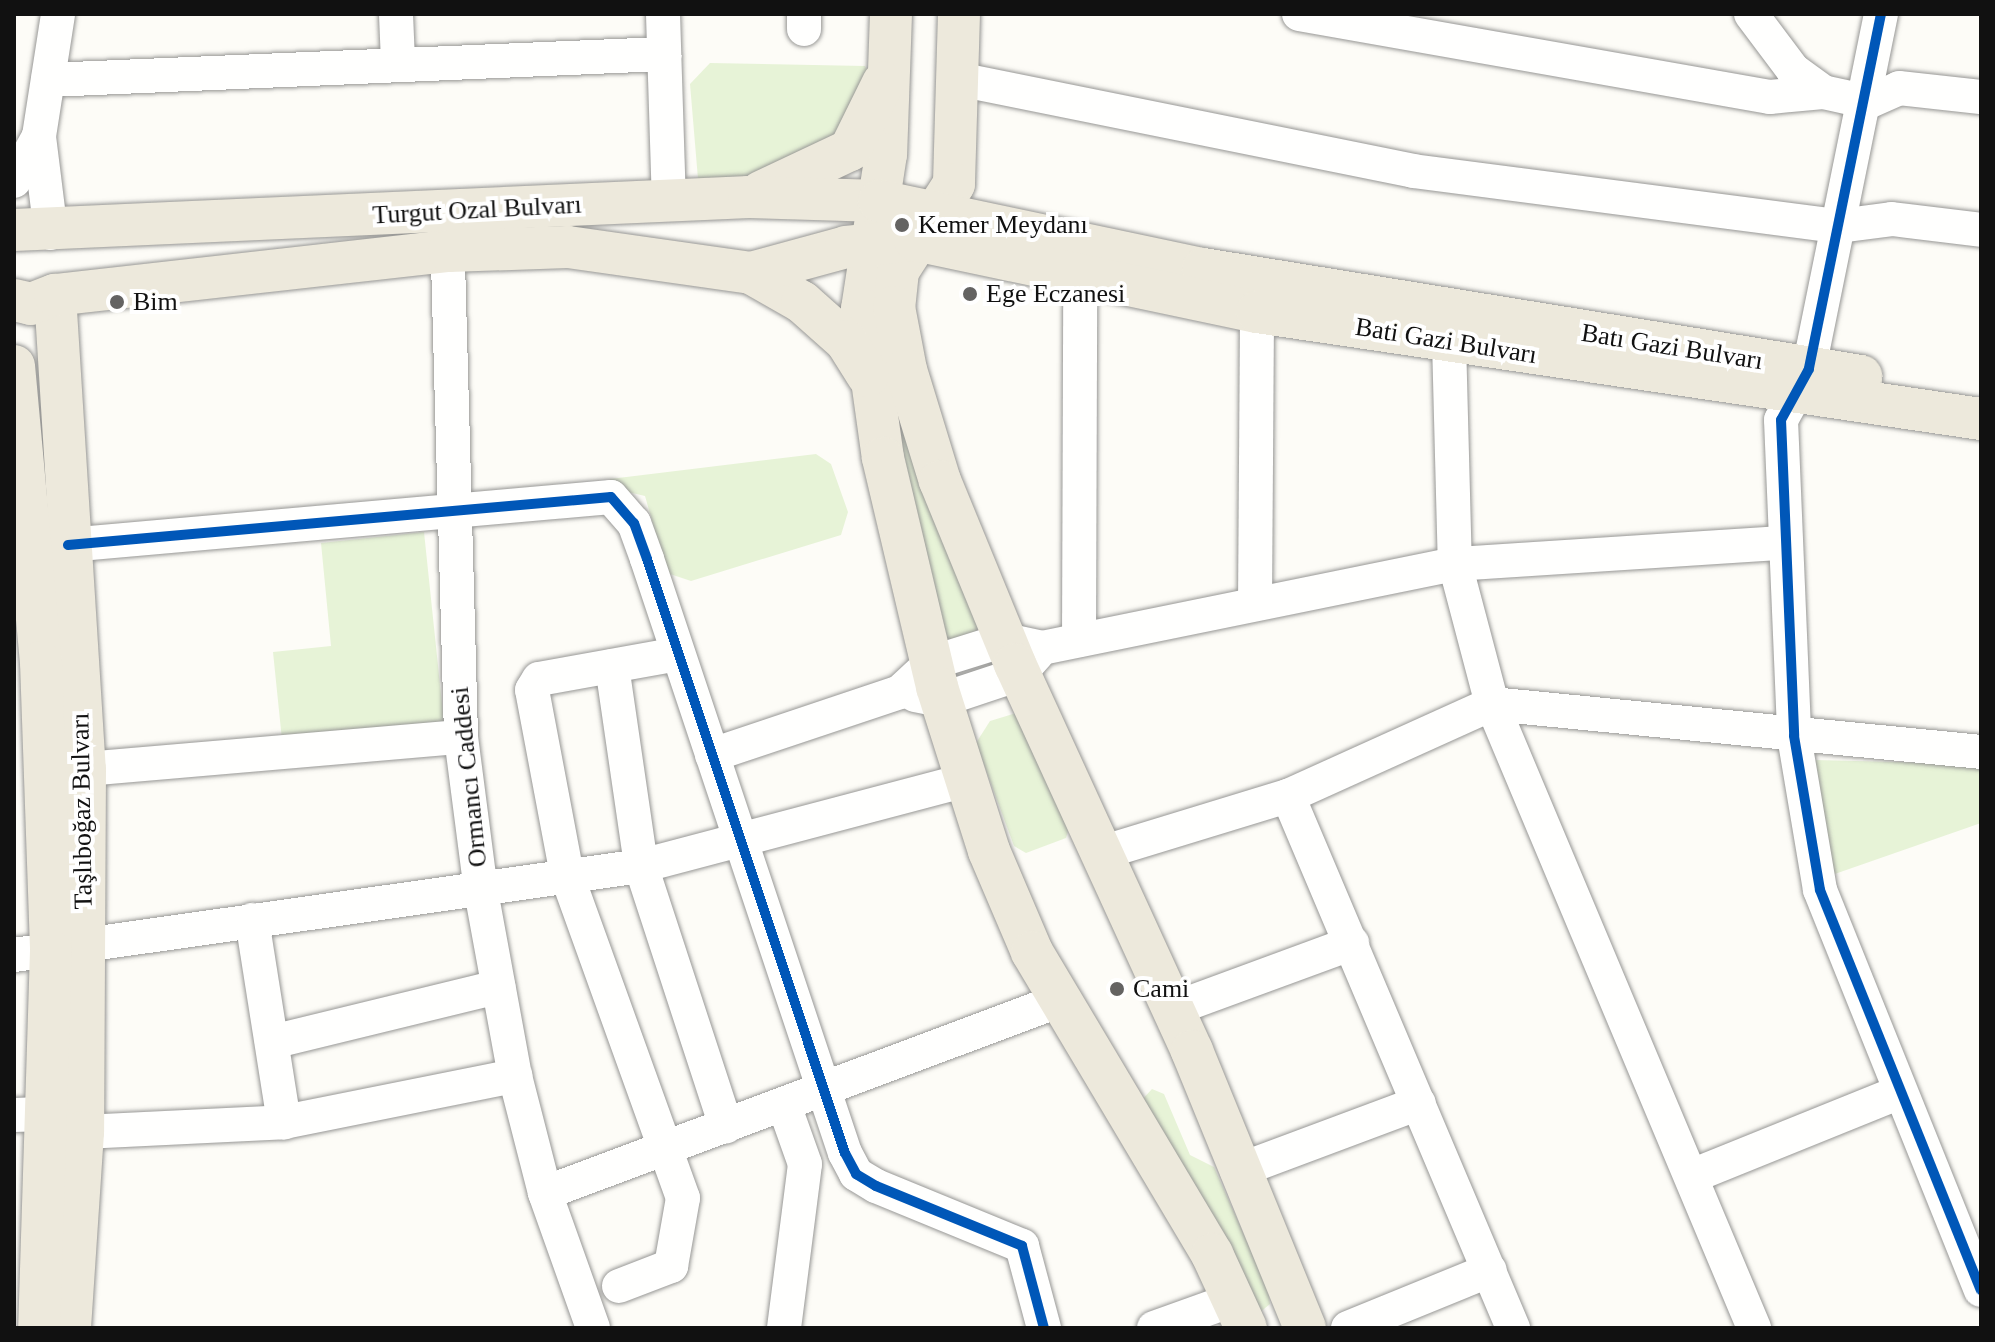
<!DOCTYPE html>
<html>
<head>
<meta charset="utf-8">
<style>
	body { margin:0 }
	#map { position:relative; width:1995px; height:1342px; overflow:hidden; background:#fdfcf7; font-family:Georgia,serif }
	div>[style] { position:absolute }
	.green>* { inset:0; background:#e7f3d7 }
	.roads { filter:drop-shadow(0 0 2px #979795) drop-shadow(0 0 2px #979795) }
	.minor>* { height:34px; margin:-17px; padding:0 17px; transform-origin:17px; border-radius:17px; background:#fffffe }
	.major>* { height:42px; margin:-21px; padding:0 21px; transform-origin:21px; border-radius:21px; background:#ede9dc }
	.cycleway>* { height:10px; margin:-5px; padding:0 5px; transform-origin:5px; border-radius:5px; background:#0057b8 }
	.dots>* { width:22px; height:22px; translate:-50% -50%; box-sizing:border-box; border:4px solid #fff; border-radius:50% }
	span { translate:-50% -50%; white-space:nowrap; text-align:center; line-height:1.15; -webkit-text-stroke:8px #fff; paint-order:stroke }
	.street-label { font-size:26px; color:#111 }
	.poi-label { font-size:26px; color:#111 }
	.left { translate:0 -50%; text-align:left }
	.frame { position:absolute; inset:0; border:16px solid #111; pointer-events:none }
</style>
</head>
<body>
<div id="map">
	<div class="green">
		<i style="clip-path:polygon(710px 63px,865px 66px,869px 74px,840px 147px,777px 178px,698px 179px,690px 84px)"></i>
		<i style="clip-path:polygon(883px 276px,981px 625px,969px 639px,944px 641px,901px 478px)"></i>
		<i style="clip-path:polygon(816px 454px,831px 464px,848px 512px,841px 535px,691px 581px,667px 573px,645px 496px,607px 487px,610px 479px)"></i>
		<i style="clip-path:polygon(424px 532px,444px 723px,282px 740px,273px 652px,331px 646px,321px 543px)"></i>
		<i style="clip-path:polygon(1020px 712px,1069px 828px,1066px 838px,1026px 853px,1014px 846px,976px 743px,990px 721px)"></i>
		<i style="clip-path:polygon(1814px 760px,1981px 764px,1981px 823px,1829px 876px)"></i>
		<i style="clip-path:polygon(1152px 1089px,1164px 1094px,1190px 1155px,1214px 1167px,1268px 1289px,1270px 1304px,1258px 1314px,1138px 1104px)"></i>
	</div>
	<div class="roads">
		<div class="minor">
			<i style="left:396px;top:14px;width:47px;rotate:87.6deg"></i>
			<i style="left:663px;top:14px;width:186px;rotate:88.2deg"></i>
			<i style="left:804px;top:14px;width:15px;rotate:90deg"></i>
			<i style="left:1299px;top:14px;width:478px;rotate:10deg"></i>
			<i style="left:1770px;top:97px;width:53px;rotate:-5.4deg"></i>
			<i style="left:1751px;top:14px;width:70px;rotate:53.1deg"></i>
			<i style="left:1793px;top:70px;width:37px;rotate:36deg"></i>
			<i style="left:1823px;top:92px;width:46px;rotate:12.5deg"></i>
			<i style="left:1868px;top:102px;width:34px;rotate:-24deg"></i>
			<i style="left:1899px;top:88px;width:82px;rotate:6.3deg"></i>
			<i style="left:1881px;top:14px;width:362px;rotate:101.5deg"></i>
			<i style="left:1809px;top:369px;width:58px;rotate:118.8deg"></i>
			<i style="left:1781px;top:420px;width:316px;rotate:87.6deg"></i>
			<i style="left:1794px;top:736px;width:156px;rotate:80.4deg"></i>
			<i style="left:1820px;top:890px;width:431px;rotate:68.1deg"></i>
			<i style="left:958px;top:79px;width:464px;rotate:11.4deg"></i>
			<i style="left:1413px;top:171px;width:430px;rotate:7.4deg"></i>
			<i style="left:1839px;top:226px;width:53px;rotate:-7.5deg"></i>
			<i style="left:1892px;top:219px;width:90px;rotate:7deg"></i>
			<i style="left:48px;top:80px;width:617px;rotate:-2.42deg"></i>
			<i style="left:14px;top:181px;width:51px;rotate:-60.9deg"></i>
			<i style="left:447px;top:225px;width:512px;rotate:88.43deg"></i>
			<i style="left:461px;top:737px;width:155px;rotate:82.6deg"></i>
			<i style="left:481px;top:891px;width:188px;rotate:79.6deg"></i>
			<i style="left:515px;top:1076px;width:121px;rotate:75.6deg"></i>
			<i style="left:545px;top:1193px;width:143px;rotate:70.4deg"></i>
			<i style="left:51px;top:233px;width:98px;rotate:-97.1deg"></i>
			<i style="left:39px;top:136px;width:123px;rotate:-81.1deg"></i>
			<i style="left:1449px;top:341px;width:223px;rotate:88.5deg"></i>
			<i style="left:1455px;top:564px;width:145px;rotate:75.2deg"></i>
			<i style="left:1492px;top:704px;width:677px;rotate:67.22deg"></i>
			<i style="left:68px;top:545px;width:545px;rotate:-5.05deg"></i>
			<i style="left:611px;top:497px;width:35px;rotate:49deg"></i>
			<i style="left:634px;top:523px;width:38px;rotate:70deg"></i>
			<i style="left:647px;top:559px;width:626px;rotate:71.57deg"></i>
			<i style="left:845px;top:1153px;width:24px;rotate:62deg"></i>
			<i style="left:856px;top:1174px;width:23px;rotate:31deg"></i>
			<i style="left:876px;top:1186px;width:158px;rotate:22.3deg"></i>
			<i style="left:1022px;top:1246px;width:85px;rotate:75deg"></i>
			<i style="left:1255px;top:604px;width:292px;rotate:-89.6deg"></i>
			<i style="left:1079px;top:640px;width:364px;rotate:-89.8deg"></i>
			<i style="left:612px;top:666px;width:202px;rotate:81.7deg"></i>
			<i style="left:641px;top:866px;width:274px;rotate:71.9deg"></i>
			<i style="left:915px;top:695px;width:26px;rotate:11deg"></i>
			<i style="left:941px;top:700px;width:82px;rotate:-18.4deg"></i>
			<i style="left:1019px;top:674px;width:27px;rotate:-48deg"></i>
			<i style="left:712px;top:755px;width:198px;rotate:-18.5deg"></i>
			<i style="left:900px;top:692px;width:42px;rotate:-43.1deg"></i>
			<i style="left:931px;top:663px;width:77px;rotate:-17.3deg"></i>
			<i style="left:1005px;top:640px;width:38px;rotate:12deg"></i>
			<i style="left:1042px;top:648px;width:421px;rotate:-11.5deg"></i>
			<i style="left:1455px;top:564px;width:330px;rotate:-3.7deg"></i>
			<i style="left:85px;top:769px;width:377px;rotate:-4.9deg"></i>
			<i style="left:1288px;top:796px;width:578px;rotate:67.07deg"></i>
			<i style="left:1101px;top:853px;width:195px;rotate:-17deg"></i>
			<i style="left:1288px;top:796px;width:224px;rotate:-24.3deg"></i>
			<i style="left:1492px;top:704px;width:491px;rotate:5.6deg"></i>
			<i style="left:252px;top:920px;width:205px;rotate:81deg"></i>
			<i style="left:14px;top:955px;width:633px;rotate:-8.08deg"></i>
			<i style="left:641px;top:866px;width:336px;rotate:-14.8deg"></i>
			<i style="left:1173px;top:1009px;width:191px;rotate:-20.2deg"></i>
			<i style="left:272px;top:1042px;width:233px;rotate:-13.7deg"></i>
			<i style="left:14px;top:1115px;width:36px;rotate:-2deg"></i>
			<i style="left:83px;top:1132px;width:201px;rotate:-2.8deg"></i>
			<i style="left:284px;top:1122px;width:236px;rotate:-11.3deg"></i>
			<i style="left:1237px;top:1171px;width:194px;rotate:-20.5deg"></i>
			<i style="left:1692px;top:1176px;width:224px;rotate:-22deg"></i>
			<i style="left:545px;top:1193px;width:548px;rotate:-20.52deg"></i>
			<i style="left:619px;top:1286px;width:56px;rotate:-21deg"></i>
			<i style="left:671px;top:1266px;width:69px;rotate:-80deg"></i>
			<i style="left:683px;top:1198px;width:343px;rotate:-109.8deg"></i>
			<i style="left:567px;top:875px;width:188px;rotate:-100.7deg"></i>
			<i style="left:532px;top:690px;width:13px;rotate:-58deg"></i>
			<i style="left:539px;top:679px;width:141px;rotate:-10.2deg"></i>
			<i style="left:784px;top:1328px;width:165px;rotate:-82.7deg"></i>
			<i style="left:805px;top:1164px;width:63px;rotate:-109.6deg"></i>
			<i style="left:1154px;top:1328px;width:86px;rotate:-19.7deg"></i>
			<i style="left:1348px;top:1328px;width:153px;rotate:-22.2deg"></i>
		</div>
		<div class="major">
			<i style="left:891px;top:14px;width:140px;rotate:92deg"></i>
			<i style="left:886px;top:154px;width:157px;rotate:98.8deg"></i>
			<i style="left:862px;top:309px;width:150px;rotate:82deg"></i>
			<i style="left:883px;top:458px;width:235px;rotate:76.7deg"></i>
			<i style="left:937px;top:687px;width:172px;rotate:72.4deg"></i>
			<i style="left:989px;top:851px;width:110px;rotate:66.9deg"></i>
			<i style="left:1032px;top:952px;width:352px;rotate:59.2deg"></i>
			<i style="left:1212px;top:1254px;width:81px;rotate:65.3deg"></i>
			<i style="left:959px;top:14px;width:170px;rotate:91.7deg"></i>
			<i style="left:954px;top:184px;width:103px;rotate:122.8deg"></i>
			<i style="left:898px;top:271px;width:36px;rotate:96deg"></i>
			<i style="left:894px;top:307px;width:64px;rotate:79.2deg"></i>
			<i style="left:906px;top:370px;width:116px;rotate:73deg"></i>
			<i style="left:940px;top:481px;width:198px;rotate:67.7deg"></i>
			<i style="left:1015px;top:664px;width:426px;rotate:65.4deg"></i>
			<i style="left:1192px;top:1051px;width:299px;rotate:67.8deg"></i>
			<i style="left:761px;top:192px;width:98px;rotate:-25.3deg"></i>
			<i style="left:850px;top:150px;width:75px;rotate:-63.8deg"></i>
			<i style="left:14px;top:230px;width:736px;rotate:-2.57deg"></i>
			<i style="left:749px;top:197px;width:130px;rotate:1.8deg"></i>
			<i style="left:879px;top:201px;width:331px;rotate:11.9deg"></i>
			<i style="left:1203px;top:269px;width:667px;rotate:9.24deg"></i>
			<i style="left:751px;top:273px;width:59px;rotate:29.6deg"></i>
			<i style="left:802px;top:302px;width:59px;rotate:41.6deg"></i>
			<i style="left:846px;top:341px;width:41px;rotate:57.8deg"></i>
			<i style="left:55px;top:295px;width:475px;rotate:86.4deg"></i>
			<i style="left:85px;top:769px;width:363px;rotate:90.3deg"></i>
			<i style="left:83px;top:1132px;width:196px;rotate:93.8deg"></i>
			<i style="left:14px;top:300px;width:17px;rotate:13deg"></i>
			<i style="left:31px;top:304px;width:26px;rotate:-21deg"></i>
			<i style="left:55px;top:295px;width:396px;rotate:-6.4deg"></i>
			<i style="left:449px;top:251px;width:119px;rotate:-1.9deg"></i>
			<i style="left:568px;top:247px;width:185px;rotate:8.1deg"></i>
			<i style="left:751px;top:273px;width:98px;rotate:-15.3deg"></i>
			<i style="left:846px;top:247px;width:69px;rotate:-5.8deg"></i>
			<i style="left:915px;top:240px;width:349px;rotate:11.9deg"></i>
			<i style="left:1257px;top:312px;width:732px;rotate:8.41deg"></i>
			<i style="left:14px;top:366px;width:297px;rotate:84.8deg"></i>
			<i style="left:41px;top:662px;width:289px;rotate:88deg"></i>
			<i style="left:51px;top:951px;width:377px;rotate:91.8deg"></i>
		</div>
	</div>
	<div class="cycleway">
		<i style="left:1881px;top:14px;width:362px;rotate:101.5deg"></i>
		<i style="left:1809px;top:369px;width:58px;rotate:118.8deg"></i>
		<i style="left:1781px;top:420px;width:316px;rotate:87.6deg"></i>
		<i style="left:1794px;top:736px;width:156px;rotate:80.4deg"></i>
		<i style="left:1820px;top:890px;width:431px;rotate:68.1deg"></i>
		<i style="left:68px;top:545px;width:545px;rotate:-5.05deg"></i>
		<i style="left:611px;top:497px;width:35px;rotate:49deg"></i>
		<i style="left:634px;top:523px;width:38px;rotate:70deg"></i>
		<i style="left:647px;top:559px;width:626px;rotate:71.57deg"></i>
		<i style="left:845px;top:1153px;width:24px;rotate:62deg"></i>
		<i style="left:856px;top:1174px;width:23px;rotate:31deg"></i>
		<i style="left:876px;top:1186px;width:158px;rotate:22.3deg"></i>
		<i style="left:1022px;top:1246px;width:85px;rotate:75deg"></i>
	</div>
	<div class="dots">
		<i style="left:902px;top:225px;background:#646362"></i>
		<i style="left:970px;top:294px;background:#646362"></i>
		<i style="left:117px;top:302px;background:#646362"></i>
		<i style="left:1117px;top:989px;background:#646362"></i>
	</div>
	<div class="street-label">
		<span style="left:477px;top:210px;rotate:-3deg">Turgut Ozal Bulvarı</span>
		<span style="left:1446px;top:341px;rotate:9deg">Bati Gazi Bulvarı</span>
		<span style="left:1672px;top:347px;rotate:9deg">Batı Gazi Bulvarı</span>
		<span style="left:469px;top:777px;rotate:-96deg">Ormancı Caddesi</span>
		<span style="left:82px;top:811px;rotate:-91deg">Taşlıboğaz Bulvarı</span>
	</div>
	<div class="poi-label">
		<span class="left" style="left:918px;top:225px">Kemer Meydanı</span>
		<span class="left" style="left:986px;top:294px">Ege Eczanesi</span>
		<span class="left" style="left:133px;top:302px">Bim</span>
		<span class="left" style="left:1133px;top:989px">Cami</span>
	</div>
	<div class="frame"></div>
</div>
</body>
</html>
